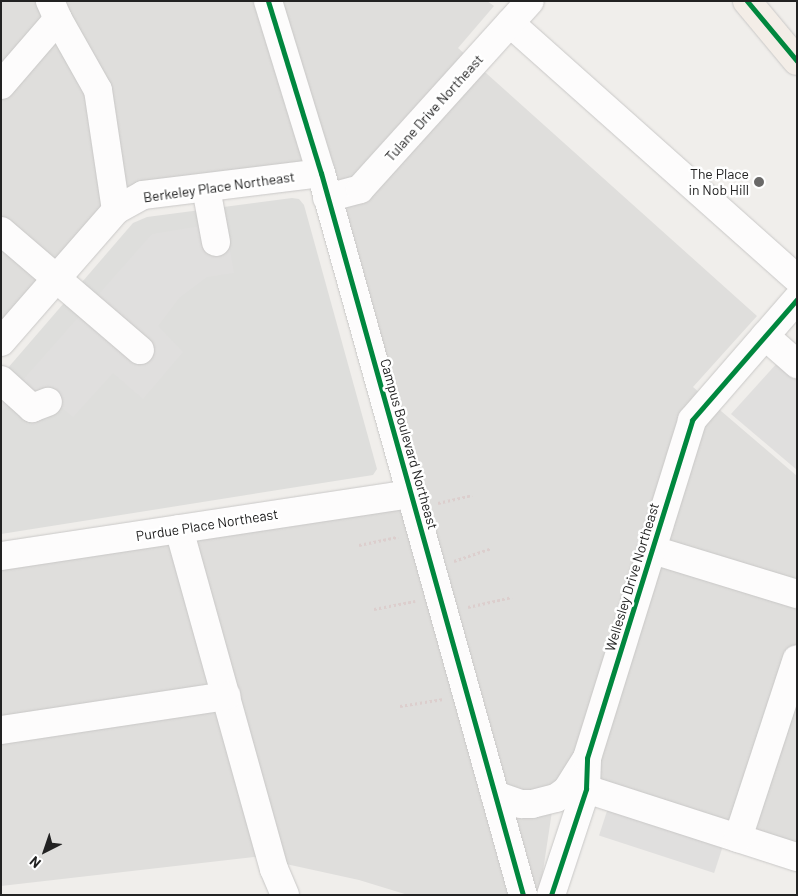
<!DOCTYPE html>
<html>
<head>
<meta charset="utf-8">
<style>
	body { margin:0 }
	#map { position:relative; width:798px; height:896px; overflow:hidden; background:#f0eeeb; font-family:Barlow,sans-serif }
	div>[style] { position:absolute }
	.residential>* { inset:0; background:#dfdedc }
	.religious>* { inset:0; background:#dededc }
	.parking>* { inset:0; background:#e0dfde; transform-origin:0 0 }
	.path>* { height:3px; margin-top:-1.5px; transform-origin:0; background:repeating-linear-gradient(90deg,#dccecd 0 2.5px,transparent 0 5px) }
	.roads { filter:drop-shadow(0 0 1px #c9c8c7) drop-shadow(0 0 1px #c9c8c7) }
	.minor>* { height:28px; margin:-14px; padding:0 14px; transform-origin:14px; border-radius:14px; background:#fdfcfc }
	.major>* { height:28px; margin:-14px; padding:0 14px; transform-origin:14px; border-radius:14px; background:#f3ede7 }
	.cycleway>* { height:5px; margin:-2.5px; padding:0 2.5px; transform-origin:2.5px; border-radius:2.5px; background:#00873e }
	.dots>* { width:14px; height:14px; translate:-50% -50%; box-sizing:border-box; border:2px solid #fff; border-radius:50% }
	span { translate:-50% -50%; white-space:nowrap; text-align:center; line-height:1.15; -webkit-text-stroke:5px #fff; paint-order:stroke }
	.street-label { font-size:14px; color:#222 }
	.poi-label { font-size:14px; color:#222 }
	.right { translate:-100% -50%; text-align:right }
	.frame { position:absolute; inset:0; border:2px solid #222; pointer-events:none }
	.north { position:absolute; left:20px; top:826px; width:50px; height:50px; -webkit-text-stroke:4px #fff; paint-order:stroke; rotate:221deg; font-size:14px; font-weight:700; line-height:20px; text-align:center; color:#222 }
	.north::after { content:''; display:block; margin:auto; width:18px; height:22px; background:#222; clip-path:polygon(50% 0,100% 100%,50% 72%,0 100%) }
</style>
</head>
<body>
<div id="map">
	<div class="residential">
		<i style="clip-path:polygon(1px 1px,487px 1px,494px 6px,458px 48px,757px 316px,693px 387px,797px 476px,797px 847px,612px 791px,557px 778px,540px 891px,534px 895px,408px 895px,359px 880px,254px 857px,1px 886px,1px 556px,411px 494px,320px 173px,143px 195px,1px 342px)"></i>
	</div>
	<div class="religious">
		<i style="clip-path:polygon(292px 198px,299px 199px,304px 205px,377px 469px,373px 475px,1px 534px,1px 376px,133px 223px,147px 217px)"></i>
	</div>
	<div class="parking">
		<i style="clip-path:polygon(225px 222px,234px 273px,207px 277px,179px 298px,158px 326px,183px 352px,143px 399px,113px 373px,73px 417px,61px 407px,33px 425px,9px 404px,1px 412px,1px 389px,22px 381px,152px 234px)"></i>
		<i style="clip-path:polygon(778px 362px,797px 379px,797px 470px,731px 414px)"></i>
		<i style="left:608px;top:808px;width:121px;height:29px;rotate:18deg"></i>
	</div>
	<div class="path">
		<i style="left:438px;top:503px;width:35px;rotate:-13deg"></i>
		<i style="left:359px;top:545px;width:40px;rotate:-12deg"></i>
		<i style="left:454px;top:561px;width:39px;rotate:-19deg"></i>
		<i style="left:468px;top:607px;width:45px;rotate:-12.8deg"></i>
		<i style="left:374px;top:609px;width:42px;rotate:-11deg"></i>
		<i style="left:400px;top:706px;width:44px;rotate:-9.2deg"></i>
	</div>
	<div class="roads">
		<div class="minor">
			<i style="left:268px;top:1px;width:180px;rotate:72.9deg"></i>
			<i style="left:321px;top:173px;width:750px;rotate:74.37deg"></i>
			<i style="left:58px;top:19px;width:81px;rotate:60.6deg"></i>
			<i style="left:98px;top:90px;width:121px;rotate:81.5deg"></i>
			<i style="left:510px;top:23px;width:385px;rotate:41.7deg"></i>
			<i style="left:1px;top:85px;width:87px;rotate:-49.2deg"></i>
			<i style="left:58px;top:19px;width:20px;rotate:-114deg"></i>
			<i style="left:206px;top:188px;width:55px;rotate:79.5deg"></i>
			<i style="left:327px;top:198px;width:34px;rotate:-15deg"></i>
			<i style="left:360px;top:189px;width:253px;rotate:-47.9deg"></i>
			<i style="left:1px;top:231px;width:183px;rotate:40.6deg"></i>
			<i style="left:765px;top:336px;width:43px;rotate:41.2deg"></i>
			<i style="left:1px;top:342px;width:175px;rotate:-48.9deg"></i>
			<i style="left:116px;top:210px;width:31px;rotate:-29deg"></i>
			<i style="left:143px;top:195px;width:179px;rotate:-7deg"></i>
			<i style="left:1px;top:380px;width:42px;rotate:42.1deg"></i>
			<i style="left:32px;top:408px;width:17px;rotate:-21deg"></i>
			<i style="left:179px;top:529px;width:353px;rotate:74.4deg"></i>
			<i style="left:274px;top:869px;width:28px;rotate:67deg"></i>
			<i style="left:653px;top:550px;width:151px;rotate:17deg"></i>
			<i style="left:1px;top:556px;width:416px;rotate:-8.6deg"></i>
			<i style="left:1px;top:730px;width:228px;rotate:-8.6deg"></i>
			<i style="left:586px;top:789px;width:222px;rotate:17.9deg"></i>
			<i style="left:495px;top:795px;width:28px;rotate:19deg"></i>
			<i style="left:521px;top:804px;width:11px"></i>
			<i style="left:532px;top:804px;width:25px;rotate:-14deg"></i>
			<i style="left:556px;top:798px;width:14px;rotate:-36deg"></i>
			<i style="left:567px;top:790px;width:34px;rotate:-58deg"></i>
			<i style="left:738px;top:838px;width:188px;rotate:-71.8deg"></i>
			<i style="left:551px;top:895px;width:112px;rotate:-71.7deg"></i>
			<i style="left:586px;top:789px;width:31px;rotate:-88deg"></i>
			<i style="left:587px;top:758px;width:354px;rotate:-72.7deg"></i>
			<i style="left:692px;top:420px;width:160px;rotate:-49deg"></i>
		</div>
		<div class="major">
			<i style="left:747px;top:1px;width:78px;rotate:50.2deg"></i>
		</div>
	</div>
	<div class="cycleway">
		<i style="left:268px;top:1px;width:180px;rotate:72.9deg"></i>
		<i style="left:321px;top:173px;width:750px;rotate:74.37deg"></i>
		<i style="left:747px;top:1px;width:78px;rotate:50.2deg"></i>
		<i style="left:551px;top:895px;width:112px;rotate:-71.7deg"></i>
		<i style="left:586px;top:789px;width:31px;rotate:-88deg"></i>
		<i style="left:587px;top:758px;width:354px;rotate:-72.7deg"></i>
		<i style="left:692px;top:420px;width:160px;rotate:-49deg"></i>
	</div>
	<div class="dots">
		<i style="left:759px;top:182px;background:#6a6968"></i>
	</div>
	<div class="street-label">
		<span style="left:434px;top:108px;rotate:-48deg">Tulane Drive Northeast</span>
		<span style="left:219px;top:187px;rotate:-8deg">Berkeley Place Northeast</span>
		<span style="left:409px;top:444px;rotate:74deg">Campus Boulevard Northeast</span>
		<span style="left:207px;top:525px;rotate:-9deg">Purdue Place Northeast</span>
		<span style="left:632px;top:577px;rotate:-73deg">Wellesley Drive Northeast</span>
	</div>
	<div class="poi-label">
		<span class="right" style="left:749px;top:182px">The Place<br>in Nob Hill</span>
	</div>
	<div class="frame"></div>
	<div class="north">N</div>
</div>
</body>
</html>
